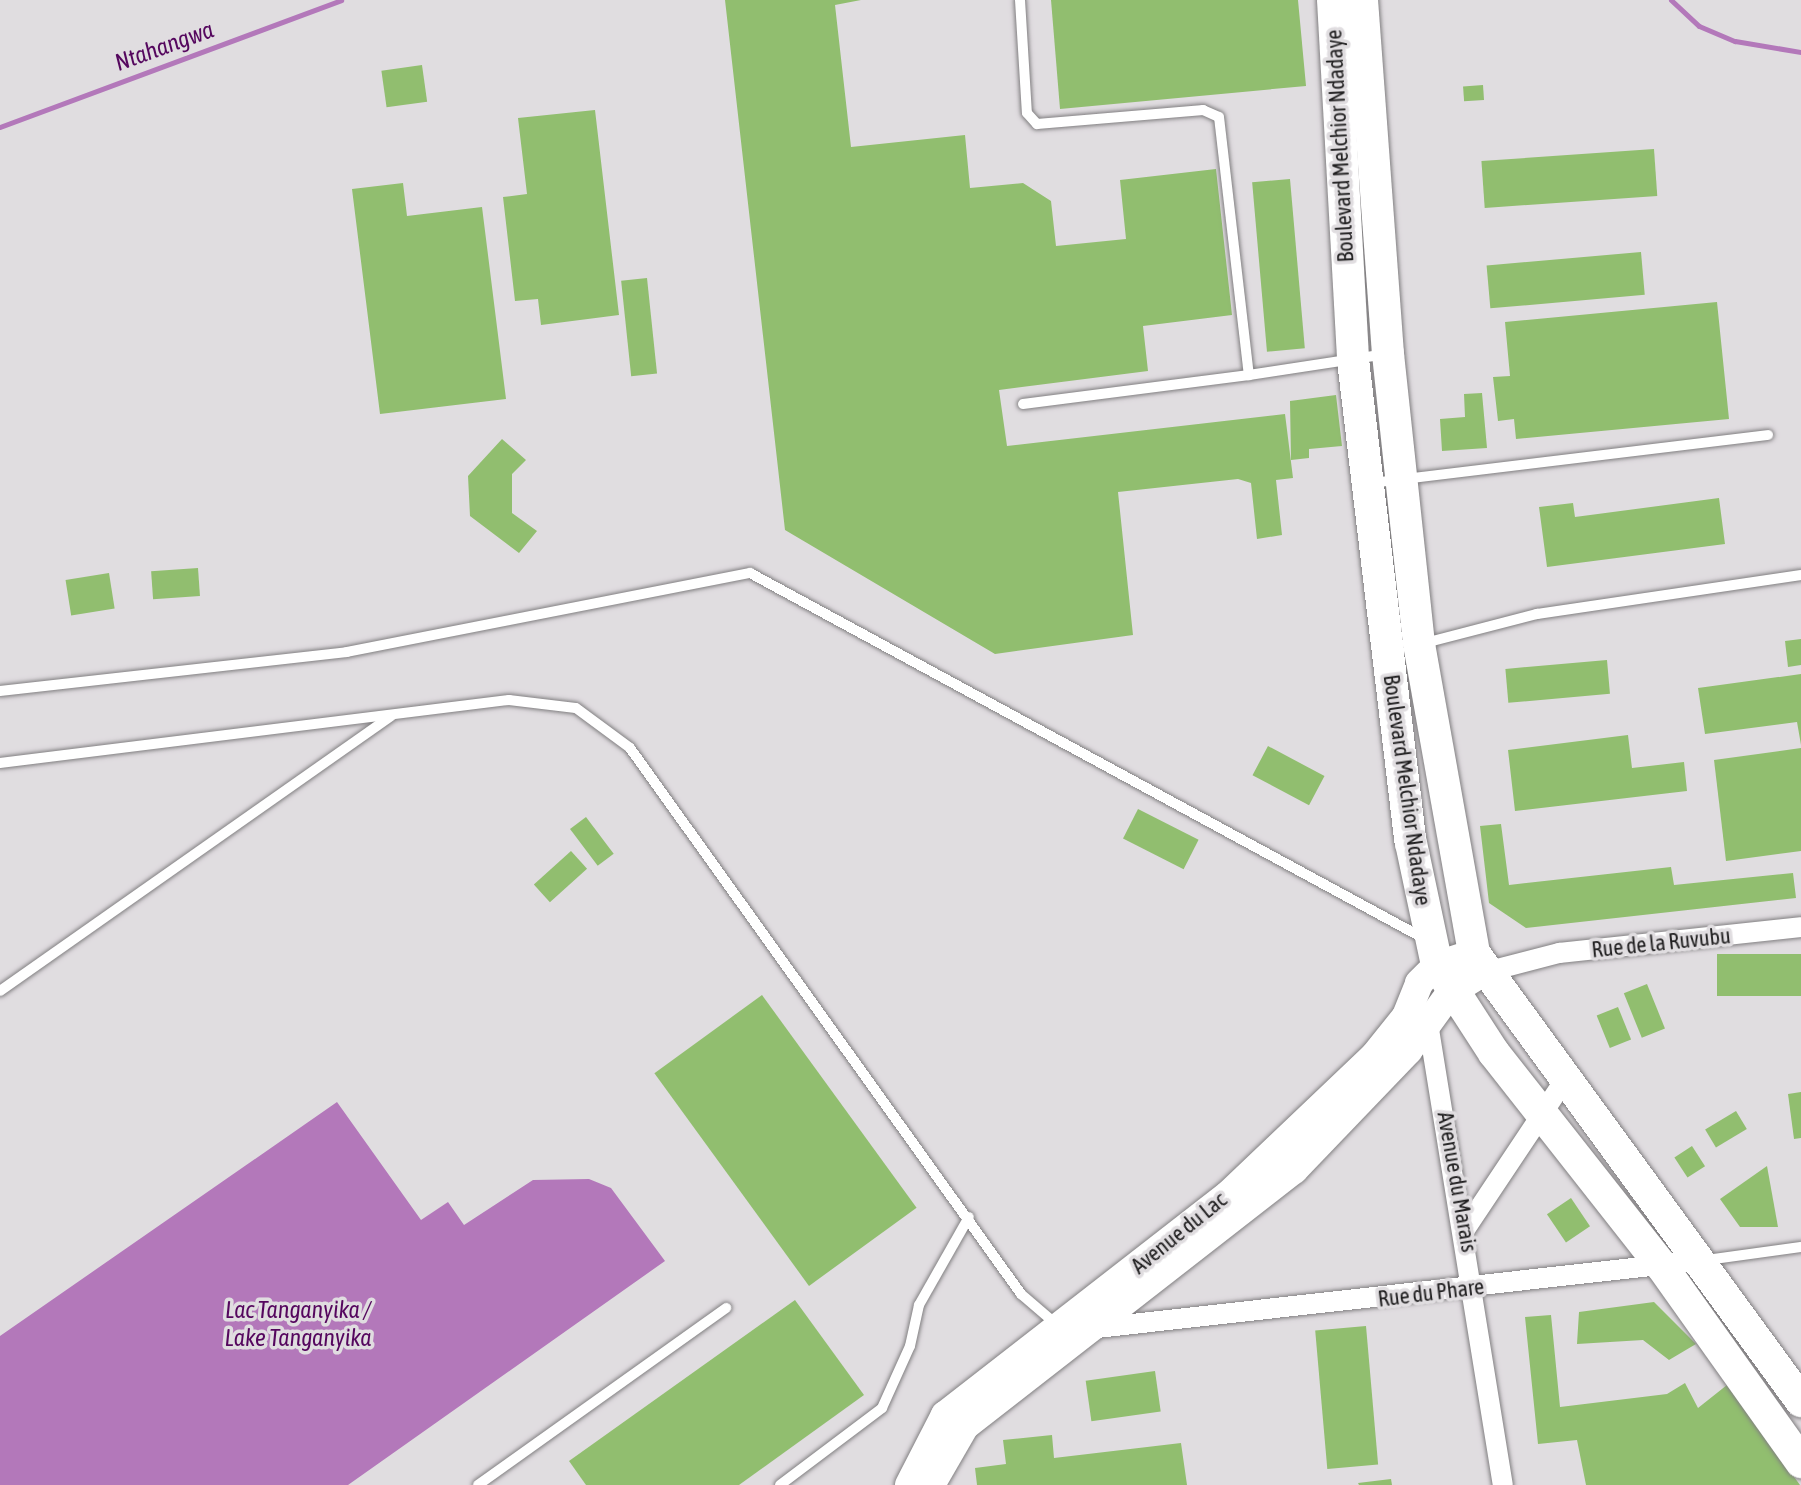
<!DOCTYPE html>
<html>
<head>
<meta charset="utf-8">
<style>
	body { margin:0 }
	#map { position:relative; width:1801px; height:1485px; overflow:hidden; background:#e0dde0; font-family:"Asap Condensed",sans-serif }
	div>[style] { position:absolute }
	.water>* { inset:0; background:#b378ba }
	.stream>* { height:5px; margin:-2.5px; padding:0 2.5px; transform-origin:2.5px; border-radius:2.5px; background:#b378ba }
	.building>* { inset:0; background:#91be6f; transform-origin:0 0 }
	.roads { filter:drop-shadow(0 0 2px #817f81) drop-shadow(0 0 2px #817f81) }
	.service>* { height:10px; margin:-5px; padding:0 5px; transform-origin:5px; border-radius:5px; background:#fff }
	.minor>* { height:20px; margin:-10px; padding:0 10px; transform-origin:10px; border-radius:10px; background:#fff }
	.secondary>* { height:28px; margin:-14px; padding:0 14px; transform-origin:14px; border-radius:14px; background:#fff }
	.primary>* { height:32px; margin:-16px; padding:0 16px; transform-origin:16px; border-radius:16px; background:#fff }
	span { translate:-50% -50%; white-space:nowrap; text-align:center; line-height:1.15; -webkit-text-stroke:7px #e0dde0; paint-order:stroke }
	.street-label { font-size:22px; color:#1f1e1f }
	.water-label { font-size:24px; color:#55075e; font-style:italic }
</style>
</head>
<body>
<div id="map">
	<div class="water">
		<i style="clip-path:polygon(337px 1102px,421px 1220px,448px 1202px,464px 1225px,533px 1180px,589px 1179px,611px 1188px,665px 1261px,348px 1485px,0 1485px,0 1336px)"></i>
	</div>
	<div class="stream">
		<i style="left:1671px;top:0;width:38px;rotate:43deg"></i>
		<i style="left:1699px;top:26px;width:39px;rotate:23deg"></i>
		<i style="left:1735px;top:41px;width:67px;rotate:9.5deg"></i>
		<i style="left:0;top:127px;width:364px;rotate:-20.4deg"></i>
	</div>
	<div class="building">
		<i style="clip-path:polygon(725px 0,861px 0,835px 5px,851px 147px,965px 135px,970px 188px,1023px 183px,1051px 201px,1056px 246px,1126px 239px,1120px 180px,1216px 169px,1232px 315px,1143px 326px,1148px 371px,999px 390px,1007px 446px,1285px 414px,1293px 478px,1276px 480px,1282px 535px,1257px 539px,1251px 483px,1238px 479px,1118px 492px,1133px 635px,995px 654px,785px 530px)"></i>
		<i style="clip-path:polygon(1051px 0,1298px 0,1306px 86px,1060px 109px)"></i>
		<i style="left:422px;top:65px;width:37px;height:41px;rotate:82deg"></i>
		<i style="left:1483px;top:85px;width:15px;height:20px;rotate:86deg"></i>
		<i style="clip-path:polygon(595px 110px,619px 315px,541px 325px,538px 299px,515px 301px,503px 197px,527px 194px,518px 118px)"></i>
		<i style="left:1654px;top:149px;width:47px;height:173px;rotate:86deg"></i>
		<i style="left:1290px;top:179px;width:170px;height:38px;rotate:85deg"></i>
		<i style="clip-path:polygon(403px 183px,407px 216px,482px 207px,506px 399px,380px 414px,352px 189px)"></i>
		<i style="left:1641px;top:252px;width:43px;height:155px;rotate:85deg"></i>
		<i style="left:647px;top:278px;width:96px;height:26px;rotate:84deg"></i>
		<i style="clip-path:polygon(1717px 302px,1729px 419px,1516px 439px,1514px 419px,1498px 421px,1493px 377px,1510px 376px,1505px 322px)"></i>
		<i style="clip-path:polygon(1482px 393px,1487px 448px,1442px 451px,1440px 419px,1465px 417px,1464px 394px)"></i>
		<i style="clip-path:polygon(1336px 395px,1342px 446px,1309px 449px,1309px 458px,1291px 460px,1290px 401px)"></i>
		<i style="clip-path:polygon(502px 439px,526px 460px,512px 474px,512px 513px,537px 531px,519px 553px,470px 516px,468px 476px)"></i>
		<i style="clip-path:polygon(1719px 498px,1725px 544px,1547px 567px,1539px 507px,1573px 503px,1575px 517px)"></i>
		<i style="left:198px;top:568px;width:28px;height:47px;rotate:86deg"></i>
		<i style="left:109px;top:573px;width:36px;height:44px;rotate:81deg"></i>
		<i style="clip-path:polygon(1801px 639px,1801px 665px,1788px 667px,1785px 641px)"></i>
		<i style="left:1607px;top:660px;width:34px;height:102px;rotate:85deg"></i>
		<i style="clip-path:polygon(1801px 674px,1801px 745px,1797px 722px,1705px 734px,1698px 688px)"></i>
		<i style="clip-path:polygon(1628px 735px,1632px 768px,1684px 762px,1687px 791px,1515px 811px,1508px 750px)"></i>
		<i style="left:1268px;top:746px;width:64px;height:33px;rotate:28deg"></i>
		<i style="clip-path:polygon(1801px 748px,1801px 851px,1726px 861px,1714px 760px)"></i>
		<i style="left:1138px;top:809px;width:68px;height:33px;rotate:27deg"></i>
		<i style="left:586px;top:817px;width:46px;height:20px;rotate:53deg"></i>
		<i style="clip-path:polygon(1501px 824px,1509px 885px,1671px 867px,1674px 885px,1793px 873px,1796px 898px,1526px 928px,1489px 903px,1480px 826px)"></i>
		<i style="left:571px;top:851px;width:24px;height:50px;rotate:48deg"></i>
		<i style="left:1801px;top:954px;width:42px;height:84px;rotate:90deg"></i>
		<i style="left:1647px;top:984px;width:48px;height:25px;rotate:68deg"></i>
		<i style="left:762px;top:995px;width:263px;height:133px;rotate:54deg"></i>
		<i style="left:1618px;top:1007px;width:35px;height:23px;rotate:68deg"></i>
		<i style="clip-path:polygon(1801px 1092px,1801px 1138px,1794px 1139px,1788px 1094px)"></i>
		<i style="left:1736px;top:1111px;width:21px;height:36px;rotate:59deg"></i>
		<i style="left:1692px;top:1146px;width:24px;height:21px;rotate:57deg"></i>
		<i style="clip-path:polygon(1767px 1166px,1778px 1227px,1740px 1227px,1720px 1199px)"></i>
		<i style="left:1571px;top:1198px;width:34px;height:29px;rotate:56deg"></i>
		<i style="clip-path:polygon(795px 1300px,864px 1395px,739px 1485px,586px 1485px,569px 1461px)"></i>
		<i style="clip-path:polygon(1654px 1302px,1696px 1344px,1669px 1360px,1643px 1340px,1577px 1344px,1579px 1312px)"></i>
		<i style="clip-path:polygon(1551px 1315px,1560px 1407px,1667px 1394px,1685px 1383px,1698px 1408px,1727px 1385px,1800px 1485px,1586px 1485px,1577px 1440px,1538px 1444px,1525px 1317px)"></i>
		<i style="left:1366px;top:1326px;width:139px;height:51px;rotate:85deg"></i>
		<i style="left:1155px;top:1371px;width:41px;height:70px;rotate:82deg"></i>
		<i style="clip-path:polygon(1052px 1435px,1054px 1458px,1181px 1443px,1187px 1485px,977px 1485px,975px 1468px,1006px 1464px,1003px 1440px)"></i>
		<i style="clip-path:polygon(1391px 1479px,1392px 1485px,1359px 1485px,1358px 1483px)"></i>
	</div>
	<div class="roads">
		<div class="service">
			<i style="left:1020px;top:0;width:113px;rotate:86.5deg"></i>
			<i style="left:1027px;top:113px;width:15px;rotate:48deg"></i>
			<i style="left:1037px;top:124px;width:167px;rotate:-4.8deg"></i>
			<i style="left:1203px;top:110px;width:17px;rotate:24deg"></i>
			<i style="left:1219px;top:117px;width:260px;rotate:83.4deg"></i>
			<i style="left:1249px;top:375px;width:139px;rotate:-8.7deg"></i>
			<i style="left:1023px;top:404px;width:228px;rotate:-7.3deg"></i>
			<i style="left:1371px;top:483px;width:400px;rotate:-6.9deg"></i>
			<i style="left:1421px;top:644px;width:120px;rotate:-14.5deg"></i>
			<i style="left:1537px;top:614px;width:267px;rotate:-8.4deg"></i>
			<i style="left:0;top:691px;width:349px;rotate:-6.4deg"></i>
			<i style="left:347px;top:652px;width:411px;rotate:-11.1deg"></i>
			<i style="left:750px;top:573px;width:766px;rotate:28.47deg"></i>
			<i style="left:0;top:763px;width:513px;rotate:-7.06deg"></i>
			<i style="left:509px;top:700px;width:67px;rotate:6.8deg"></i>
			<i style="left:576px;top:708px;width:67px;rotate:36.5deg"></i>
			<i style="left:630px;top:748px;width:672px;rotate:54.39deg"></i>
			<i style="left:1021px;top:1294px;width:46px;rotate:40.6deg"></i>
			<i style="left:0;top:991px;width:478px;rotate:-35.1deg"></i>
			<i style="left:1706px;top:1260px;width:96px;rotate:-7.8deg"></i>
			<i style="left:478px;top:1485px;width:305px;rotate:-35.5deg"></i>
			<i style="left:780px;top:1485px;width:128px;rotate:-37deg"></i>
			<i style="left:882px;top:1408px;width:68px;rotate:-65.7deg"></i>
			<i style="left:910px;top:1346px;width:42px;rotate:-77.6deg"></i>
			<i style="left:919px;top:1305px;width:101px;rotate:-60.4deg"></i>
		</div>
		<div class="minor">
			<i style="left:1482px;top:973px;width:80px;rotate:-14.6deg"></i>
			<i style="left:1559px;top:953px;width:243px;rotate:-6.1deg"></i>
			<i style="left:1428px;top:1023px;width:468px;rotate:80.8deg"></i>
			<i style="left:1466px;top:1228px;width:180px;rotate:-56.3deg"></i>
			<i style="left:1088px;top:1329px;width:620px;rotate:-6.39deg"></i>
		</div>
		<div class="secondary">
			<i style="left:909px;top:1485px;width:79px;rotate:-62.8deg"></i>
			<i style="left:945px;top:1415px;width:358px;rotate:-37.9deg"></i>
			<i style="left:1228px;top:1195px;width:202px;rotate:-43.6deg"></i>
			<i style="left:1374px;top:1056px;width:51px;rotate:-51.3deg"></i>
			<i style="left:1406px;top:1016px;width:35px;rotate:-68deg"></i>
			<i style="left:1419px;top:983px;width:25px;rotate:-45deg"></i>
			<i style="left:1437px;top:965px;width:39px;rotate:-18deg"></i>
			<i style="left:931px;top:1485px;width:68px;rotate:-60deg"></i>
			<i style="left:965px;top:1426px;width:417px;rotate:-37.9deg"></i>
			<i style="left:1294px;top:1170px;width:165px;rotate:-46.2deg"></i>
			<i style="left:1408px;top:1051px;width:72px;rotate:-54.1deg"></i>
			<i style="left:1450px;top:993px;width:38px;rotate:-32deg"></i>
		</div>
		<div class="primary">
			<i style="left:1333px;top:0;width:361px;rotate:86.8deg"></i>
			<i style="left:1353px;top:360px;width:486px;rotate:83.2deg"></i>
			<i style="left:1411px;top:843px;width:125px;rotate:78deg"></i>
			<i style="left:1437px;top:965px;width:105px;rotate:57.1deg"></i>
			<i style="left:1494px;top:1053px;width:270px;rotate:51.8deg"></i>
			<i style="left:1661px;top:1265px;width:242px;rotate:54.6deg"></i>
			<i style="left:1362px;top:0;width:355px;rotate:85.8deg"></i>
			<i style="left:1388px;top:354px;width:292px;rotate:83.9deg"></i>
			<i style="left:1419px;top:644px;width:314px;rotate:79.9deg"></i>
			<i style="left:1474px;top:953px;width:555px;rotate:53.87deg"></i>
		</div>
	</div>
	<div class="street-label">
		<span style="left:1340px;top:146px;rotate:-93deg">Boulevard Melchior Ndadaye</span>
		<span style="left:1407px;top:790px;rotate:82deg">Boulevard Melchior Ndadaye</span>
		<span style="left:1661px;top:943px;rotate:-6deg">Rue de la Ruvubu</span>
		<span style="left:1457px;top:1182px;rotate:80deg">Avenue du Marais</span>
		<span style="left:1179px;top:1233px;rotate:-39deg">Avenue du Lac</span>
		<span style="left:1431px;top:1293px;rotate:-7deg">Rue du Phare</span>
	</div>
	<div class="water-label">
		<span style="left:164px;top:46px;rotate:-20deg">Ntahangwa</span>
		<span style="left:298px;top:1324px">Lac Tanganyika /<br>Lake Tanganyika</span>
	</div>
</div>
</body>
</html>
